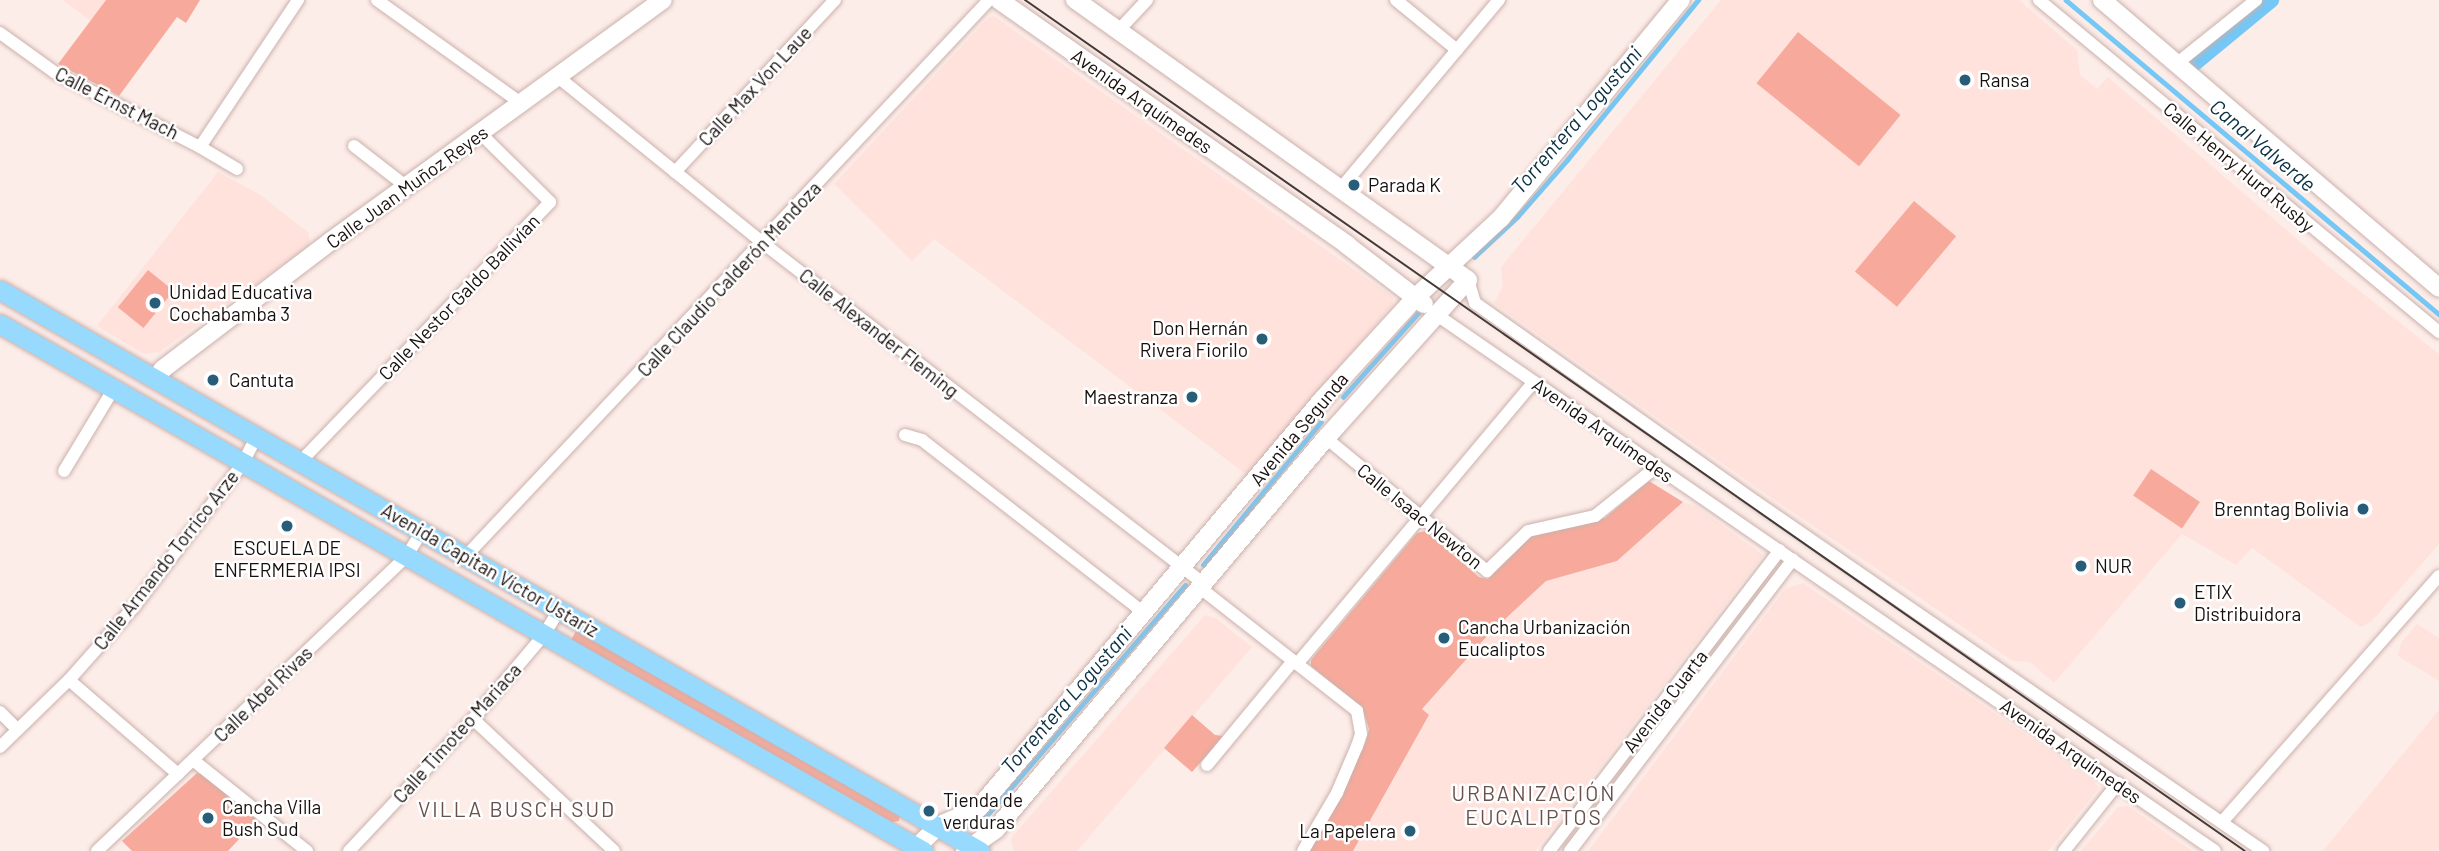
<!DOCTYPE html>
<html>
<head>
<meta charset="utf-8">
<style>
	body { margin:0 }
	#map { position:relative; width:2439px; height:851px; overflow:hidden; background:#fdede9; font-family:Barlow,sans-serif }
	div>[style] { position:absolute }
	.built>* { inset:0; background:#ffe2dc }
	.green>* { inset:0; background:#f7aa9b; transform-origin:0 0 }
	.stream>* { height:4.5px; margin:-2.25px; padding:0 2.25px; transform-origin:2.25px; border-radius:2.25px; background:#75c7f5 }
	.canal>* { height:16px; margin:-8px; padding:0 8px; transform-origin:8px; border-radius:8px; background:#75c7f5 }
	.roads { filter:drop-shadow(0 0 2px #cbb1ac) drop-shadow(0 0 2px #cbb1ac) }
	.street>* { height:12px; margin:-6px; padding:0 6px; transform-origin:6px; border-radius:6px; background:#fff }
	.secondary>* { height:18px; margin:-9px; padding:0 9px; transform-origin:9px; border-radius:9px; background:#fff }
	.primary>* { height:19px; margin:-9.5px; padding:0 9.5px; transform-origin:9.5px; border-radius:9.5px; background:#98dafd }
	.tram>* { height:2px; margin:-1px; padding:0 1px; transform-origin:1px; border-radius:1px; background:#443b38 }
	.dots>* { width:19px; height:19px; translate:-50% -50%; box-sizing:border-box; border:4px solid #fff; border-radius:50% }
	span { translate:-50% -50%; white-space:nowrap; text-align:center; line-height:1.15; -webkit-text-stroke:5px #fff; paint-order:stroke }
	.poi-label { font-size:19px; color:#170f0d }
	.left { translate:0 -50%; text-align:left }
	.right { translate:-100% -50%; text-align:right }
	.street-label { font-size:19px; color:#170f0d }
	.water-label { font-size:21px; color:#092f42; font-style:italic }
	.neighbourhood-label { font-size:21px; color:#68524d; letter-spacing:2px }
</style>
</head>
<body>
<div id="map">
	<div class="built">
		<i style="clip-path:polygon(63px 0,106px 0,91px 21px)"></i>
		<i style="clip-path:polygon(1721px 0,2019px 0,2077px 50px,2080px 75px,2097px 89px,2108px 77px,2327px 265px,2439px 354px,2439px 544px,2371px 622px,2361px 627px,2252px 548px,2236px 565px,2182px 534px,2054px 683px,2030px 662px,2013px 661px,1763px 492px,1494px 303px,1503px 286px,1501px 267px)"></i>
		<i style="clip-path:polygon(994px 16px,1393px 297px,1393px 304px,1247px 475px,934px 239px,912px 261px,834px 184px,988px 18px)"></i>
		<i style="clip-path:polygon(218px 172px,259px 194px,308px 232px,310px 241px,307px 247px,159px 352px,144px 354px,97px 326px)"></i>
		<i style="clip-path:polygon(1683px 502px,1697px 507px,1763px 555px,1535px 851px,1353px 851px,1429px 716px,1422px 709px,1488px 635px,1546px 580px,1617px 561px)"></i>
		<i style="clip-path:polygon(1803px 583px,2093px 780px,2099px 788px,2048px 851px,1588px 851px,1785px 589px)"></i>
		<i style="clip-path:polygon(1205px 615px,1217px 619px,1252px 647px,1077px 851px,1013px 851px,1011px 838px)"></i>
		<i style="clip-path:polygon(2417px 624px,2439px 638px,2439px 681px,2398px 656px,2401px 643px)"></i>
		<i style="clip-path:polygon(2439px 710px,2439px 847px,2436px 851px,2323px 851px)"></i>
		<i style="clip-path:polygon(2128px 806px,2192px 851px,2081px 851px,2118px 807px)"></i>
	</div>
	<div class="green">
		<i style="clip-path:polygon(106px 0,200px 0,186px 23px,177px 17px,119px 96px,58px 64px)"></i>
		<i style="left:1798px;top:32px;width:132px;height:66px;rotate:39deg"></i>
		<i style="left:1914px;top:201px;width:55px;height:92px;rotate:40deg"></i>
		<i style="left:148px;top:270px;width:33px;height:48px;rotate:39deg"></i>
		<i style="left:2151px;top:469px;width:59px;height:32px;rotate:34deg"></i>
		<i style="clip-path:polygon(1649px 481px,1683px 502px,1617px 561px,1546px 581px,1488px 635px,1422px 709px,1429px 715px,1353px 851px,1309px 851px,1366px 741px,1369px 729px,1362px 707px,1311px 666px,1311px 660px,1417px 533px,1425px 531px,1479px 577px,1488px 579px,1531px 535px,1605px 518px)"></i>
		<i style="clip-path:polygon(576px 631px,900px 813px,899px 821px,892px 822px,571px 640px)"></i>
		<i style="clip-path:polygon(1192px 715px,1215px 735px,1224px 736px,1192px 772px,1164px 748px)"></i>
		<i style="clip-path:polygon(197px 773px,207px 776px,257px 820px,228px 851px,132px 851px,122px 841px)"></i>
	</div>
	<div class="stream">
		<i style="left:2066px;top:0;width:488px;rotate:40.1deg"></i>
		<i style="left:1474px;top:257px;width:59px;rotate:-42.9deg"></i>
		<i style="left:1517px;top:217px;width:76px;rotate:-48.7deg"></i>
		<i style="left:1567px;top:160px;width:207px;rotate:-50.7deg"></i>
		<i style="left:1343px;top:397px;width:113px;rotate:-48.2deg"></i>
		<i style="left:1203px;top:565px;width:185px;rotate:-50.5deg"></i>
		<i style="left:965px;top:827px;width:24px;rotate:-28deg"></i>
		<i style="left:986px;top:816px;width:15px;rotate:-48deg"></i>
		<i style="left:996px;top:805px;width:290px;rotate:-49.3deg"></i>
	</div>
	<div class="canal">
		<i style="left:2191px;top:66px;width:104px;rotate:-39.5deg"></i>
	</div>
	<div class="roads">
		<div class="street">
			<i style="left:377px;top:0;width:178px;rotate:35.6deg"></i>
			<i style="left:1396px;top:0;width:79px;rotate:39.3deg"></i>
			<i style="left:2039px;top:0;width:520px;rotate:39.69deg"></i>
			<i style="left:1119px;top:30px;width:41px;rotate:-47deg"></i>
			<i style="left:0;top:33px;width:67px;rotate:35.8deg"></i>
			<i style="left:54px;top:72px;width:164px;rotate:27.2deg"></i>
			<i style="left:200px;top:147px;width:43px;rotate:30.7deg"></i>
			<i style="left:2175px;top:65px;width:104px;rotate:-38.7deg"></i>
			<i style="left:558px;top:77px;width:264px;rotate:39deg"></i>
			<i style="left:763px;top:243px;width:556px;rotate:37.69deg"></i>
			<i style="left:354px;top:146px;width:67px;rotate:37.7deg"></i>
			<i style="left:200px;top:147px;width:177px;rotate:-56.3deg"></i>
			<i style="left:675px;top:172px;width:235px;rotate:-47.1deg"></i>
			<i style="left:1341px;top:188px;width:246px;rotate:-50deg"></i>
			<i style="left:1468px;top:280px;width:24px;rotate:73deg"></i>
			<i style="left:1475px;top:303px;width:344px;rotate:35.3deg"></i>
			<i style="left:1756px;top:502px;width:616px;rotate:34.54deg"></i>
			<i style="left:1434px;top:313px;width:948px;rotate:34.56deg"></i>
			<i style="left:905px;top:435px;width:18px;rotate:16deg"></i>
			<i style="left:922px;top:440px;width:281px;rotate:37.9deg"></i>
			<i style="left:1326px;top:438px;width:209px;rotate:39.6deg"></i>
			<i style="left:1487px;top:571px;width:57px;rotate:-44.3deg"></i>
			<i style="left:1528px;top:531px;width:69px;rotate:-12.6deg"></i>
			<i style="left:1595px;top:516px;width:77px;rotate:-38.7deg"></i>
			<i style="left:301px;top:461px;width:359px;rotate:-46.1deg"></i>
			<i style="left:550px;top:202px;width:97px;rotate:-135.4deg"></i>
			<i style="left:64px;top:471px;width:97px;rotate:-58.9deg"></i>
			<i style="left:466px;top:556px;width:763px;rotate:-46.75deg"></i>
			<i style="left:1199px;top:587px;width:201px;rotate:38.1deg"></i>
			<i style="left:1357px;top:711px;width:23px;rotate:80deg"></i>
			<i style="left:1361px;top:734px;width:13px;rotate:108deg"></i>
			<i style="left:1357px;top:746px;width:51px;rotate:113.1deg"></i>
			<i style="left:1337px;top:793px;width:67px;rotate:120.4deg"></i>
			<i style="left:1297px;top:664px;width:368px;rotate:-50deg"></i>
			<i style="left:69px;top:680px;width:144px;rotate:40.8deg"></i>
			<i style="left:0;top:712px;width:25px;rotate:45deg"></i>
			<i style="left:473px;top:719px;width:193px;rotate:43.1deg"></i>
			<i style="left:0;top:747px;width:96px;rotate:-44.2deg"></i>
			<i style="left:69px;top:680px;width:96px;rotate:-48.4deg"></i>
			<i style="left:133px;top:608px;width:182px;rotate:-52.8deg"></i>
			<i style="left:243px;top:463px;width:30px;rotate:-63deg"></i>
			<i style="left:193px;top:760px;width:146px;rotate:38.6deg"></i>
			<i style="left:1207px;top:765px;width:135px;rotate:-50.4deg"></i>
			<i style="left:2222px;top:822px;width:328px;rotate:-48.6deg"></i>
			<i style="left:97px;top:851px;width:427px;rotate:-43.6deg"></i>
			<i style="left:406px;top:557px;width:31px;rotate:-58deg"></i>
			<i style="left:349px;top:851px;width:181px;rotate:-46.8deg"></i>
			<i style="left:473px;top:719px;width:109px;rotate:-49.9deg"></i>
			<i style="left:543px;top:636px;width:31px;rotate:-58deg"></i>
			<i style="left:1549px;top:851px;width:379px;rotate:-52.5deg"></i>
			<i style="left:1570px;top:851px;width:367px;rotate:-52.6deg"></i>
			<i style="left:2064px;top:851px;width:87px;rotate:-51.5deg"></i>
		</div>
		<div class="secondary">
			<i style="left:999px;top:0;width:426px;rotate:35.1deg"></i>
			<i style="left:1347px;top:245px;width:97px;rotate:37.5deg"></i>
			<i style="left:2102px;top:0;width:443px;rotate:40.5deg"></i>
			<i style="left:156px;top:378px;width:11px;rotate:-52deg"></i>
			<i style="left:163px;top:369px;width:211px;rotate:-37.3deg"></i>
			<i style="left:331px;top:241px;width:410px;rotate:-36deg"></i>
			<i style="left:913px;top:851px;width:35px;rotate:-45deg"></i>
			<i style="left:938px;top:826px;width:45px;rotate:-23.7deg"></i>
			<i style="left:979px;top:808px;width:533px;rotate:-49.95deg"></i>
			<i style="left:1322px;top:400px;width:139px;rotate:-47.6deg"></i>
			<i style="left:1416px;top:297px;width:116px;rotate:-42.9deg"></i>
			<i style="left:1501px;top:218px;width:283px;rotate:-50.5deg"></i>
			<i style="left:965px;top:851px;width:38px;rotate:-35deg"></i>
			<i style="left:996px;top:829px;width:512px;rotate:-49.84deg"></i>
			<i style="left:1326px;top:438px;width:212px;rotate:-48.1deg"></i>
			<i style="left:1468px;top:280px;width:483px;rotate:-144.5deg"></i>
		</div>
		<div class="primary">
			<i style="left:0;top:290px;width:1129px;rotate:29.79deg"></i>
			<i style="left:0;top:324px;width:1063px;rotate:29.72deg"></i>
		</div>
	</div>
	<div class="tram">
		<i style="left:1025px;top:0;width:1487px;rotate:34.9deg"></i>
	</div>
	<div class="dots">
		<i style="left:1965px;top:80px;background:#285d79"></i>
		<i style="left:1354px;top:185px;background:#285d79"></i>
		<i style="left:155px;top:303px;background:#285d79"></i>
		<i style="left:1262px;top:339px;background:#285d79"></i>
		<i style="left:213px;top:380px;background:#285d79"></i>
		<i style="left:1192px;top:397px;background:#285d79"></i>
		<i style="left:2363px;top:509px;background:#285d79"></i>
		<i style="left:287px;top:526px;background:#285d79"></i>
		<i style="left:2081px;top:566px;background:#285d79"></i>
		<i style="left:2180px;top:603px;background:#285d79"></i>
		<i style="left:1444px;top:638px;background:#285d79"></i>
		<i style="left:929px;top:811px;background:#285d79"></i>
		<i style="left:208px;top:818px;background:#285d79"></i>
		<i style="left:1410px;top:831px;background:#285d79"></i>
	</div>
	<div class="poi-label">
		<span class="left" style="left:1979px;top:80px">Ransa</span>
		<span class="left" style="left:1368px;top:185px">Parada K</span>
		<span class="left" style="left:169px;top:303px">Unidad Educativa<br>Cochabamba 3</span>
		<span class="right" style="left:1248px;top:339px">Don Hernán<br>Rivera Fiorilo</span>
		<span class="left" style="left:229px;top:380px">Cantuta</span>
		<span class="right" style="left:1178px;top:397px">Maestranza</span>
		<span class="right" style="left:2349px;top:509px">Brenntag Bolivia</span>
		<span style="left:287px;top:559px">ESCUELA DE<br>ENFERMERIA IPSI</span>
		<span class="left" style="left:2095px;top:566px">NUR</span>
		<span class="left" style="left:2194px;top:603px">ETIX<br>Distribuidora</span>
		<span class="left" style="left:1458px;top:638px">Cancha Urbanización<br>Eucaliptos</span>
		<span class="left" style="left:943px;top:811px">Tienda de<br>verduras</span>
		<span class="left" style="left:222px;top:818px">Cancha Villa<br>Bush Sud</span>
		<span class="right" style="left:1396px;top:831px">La Papelera</span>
	</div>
	<div class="street-label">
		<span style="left:755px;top:86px;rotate:-47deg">Calle Max Von Laue</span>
		<span style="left:1142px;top:101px;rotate:35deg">Avenida Arquímedes</span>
		<span style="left:117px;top:103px;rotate:27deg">Calle Ernst Mach</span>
		<span style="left:2239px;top:167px;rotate:40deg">Calle Henry Hurd Rusby</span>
		<span style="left:407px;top:187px;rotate:-36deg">Calle Juan Muñoz Reyes</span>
		<span style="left:729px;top:279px;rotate:-47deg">Calle Claudio Calderón Mendoza</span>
		<span style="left:459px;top:297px;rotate:-46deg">Calle Nestor Galdo Ballivían</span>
		<span style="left:879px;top:333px;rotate:38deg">Calle Alexander Fleming</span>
		<span style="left:1299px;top:429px;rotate:-50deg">Avenida Segunda</span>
		<span style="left:1603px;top:430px;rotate:35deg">Avenida Arquímedes</span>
		<span style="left:1420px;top:516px;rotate:39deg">Calle Isaac Newton</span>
		<span style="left:166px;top:560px;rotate:-52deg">Calle Armando Torrico Arze</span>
		<span style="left:490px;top:570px;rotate:30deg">Avenida Capitan Víctor Ustariz</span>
		<span style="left:263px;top:694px;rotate:-44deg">Calle Abel Rivas</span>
		<span style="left:1665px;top:701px;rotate:-52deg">Avenida Cuarta</span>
		<span style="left:457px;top:733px;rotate:-48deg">Calle Timoteo Mariaca</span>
		<span style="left:2071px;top:751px;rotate:35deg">Avenida Arquímedes</span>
	</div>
	<div class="water-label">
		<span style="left:1576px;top:120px;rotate:-49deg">Torrentera Logustani</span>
		<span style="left:2263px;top:145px;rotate:40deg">Canal Valverde</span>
		<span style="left:1066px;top:700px;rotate:-49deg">Torrentera Logustani</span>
	</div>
	<div class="neighbourhood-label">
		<span style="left:1534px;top:805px">URBANIZACIÓN<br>EUCALIPTOS</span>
		<span style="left:517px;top:809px">VILLA BUSCH SUD</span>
	</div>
</div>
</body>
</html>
